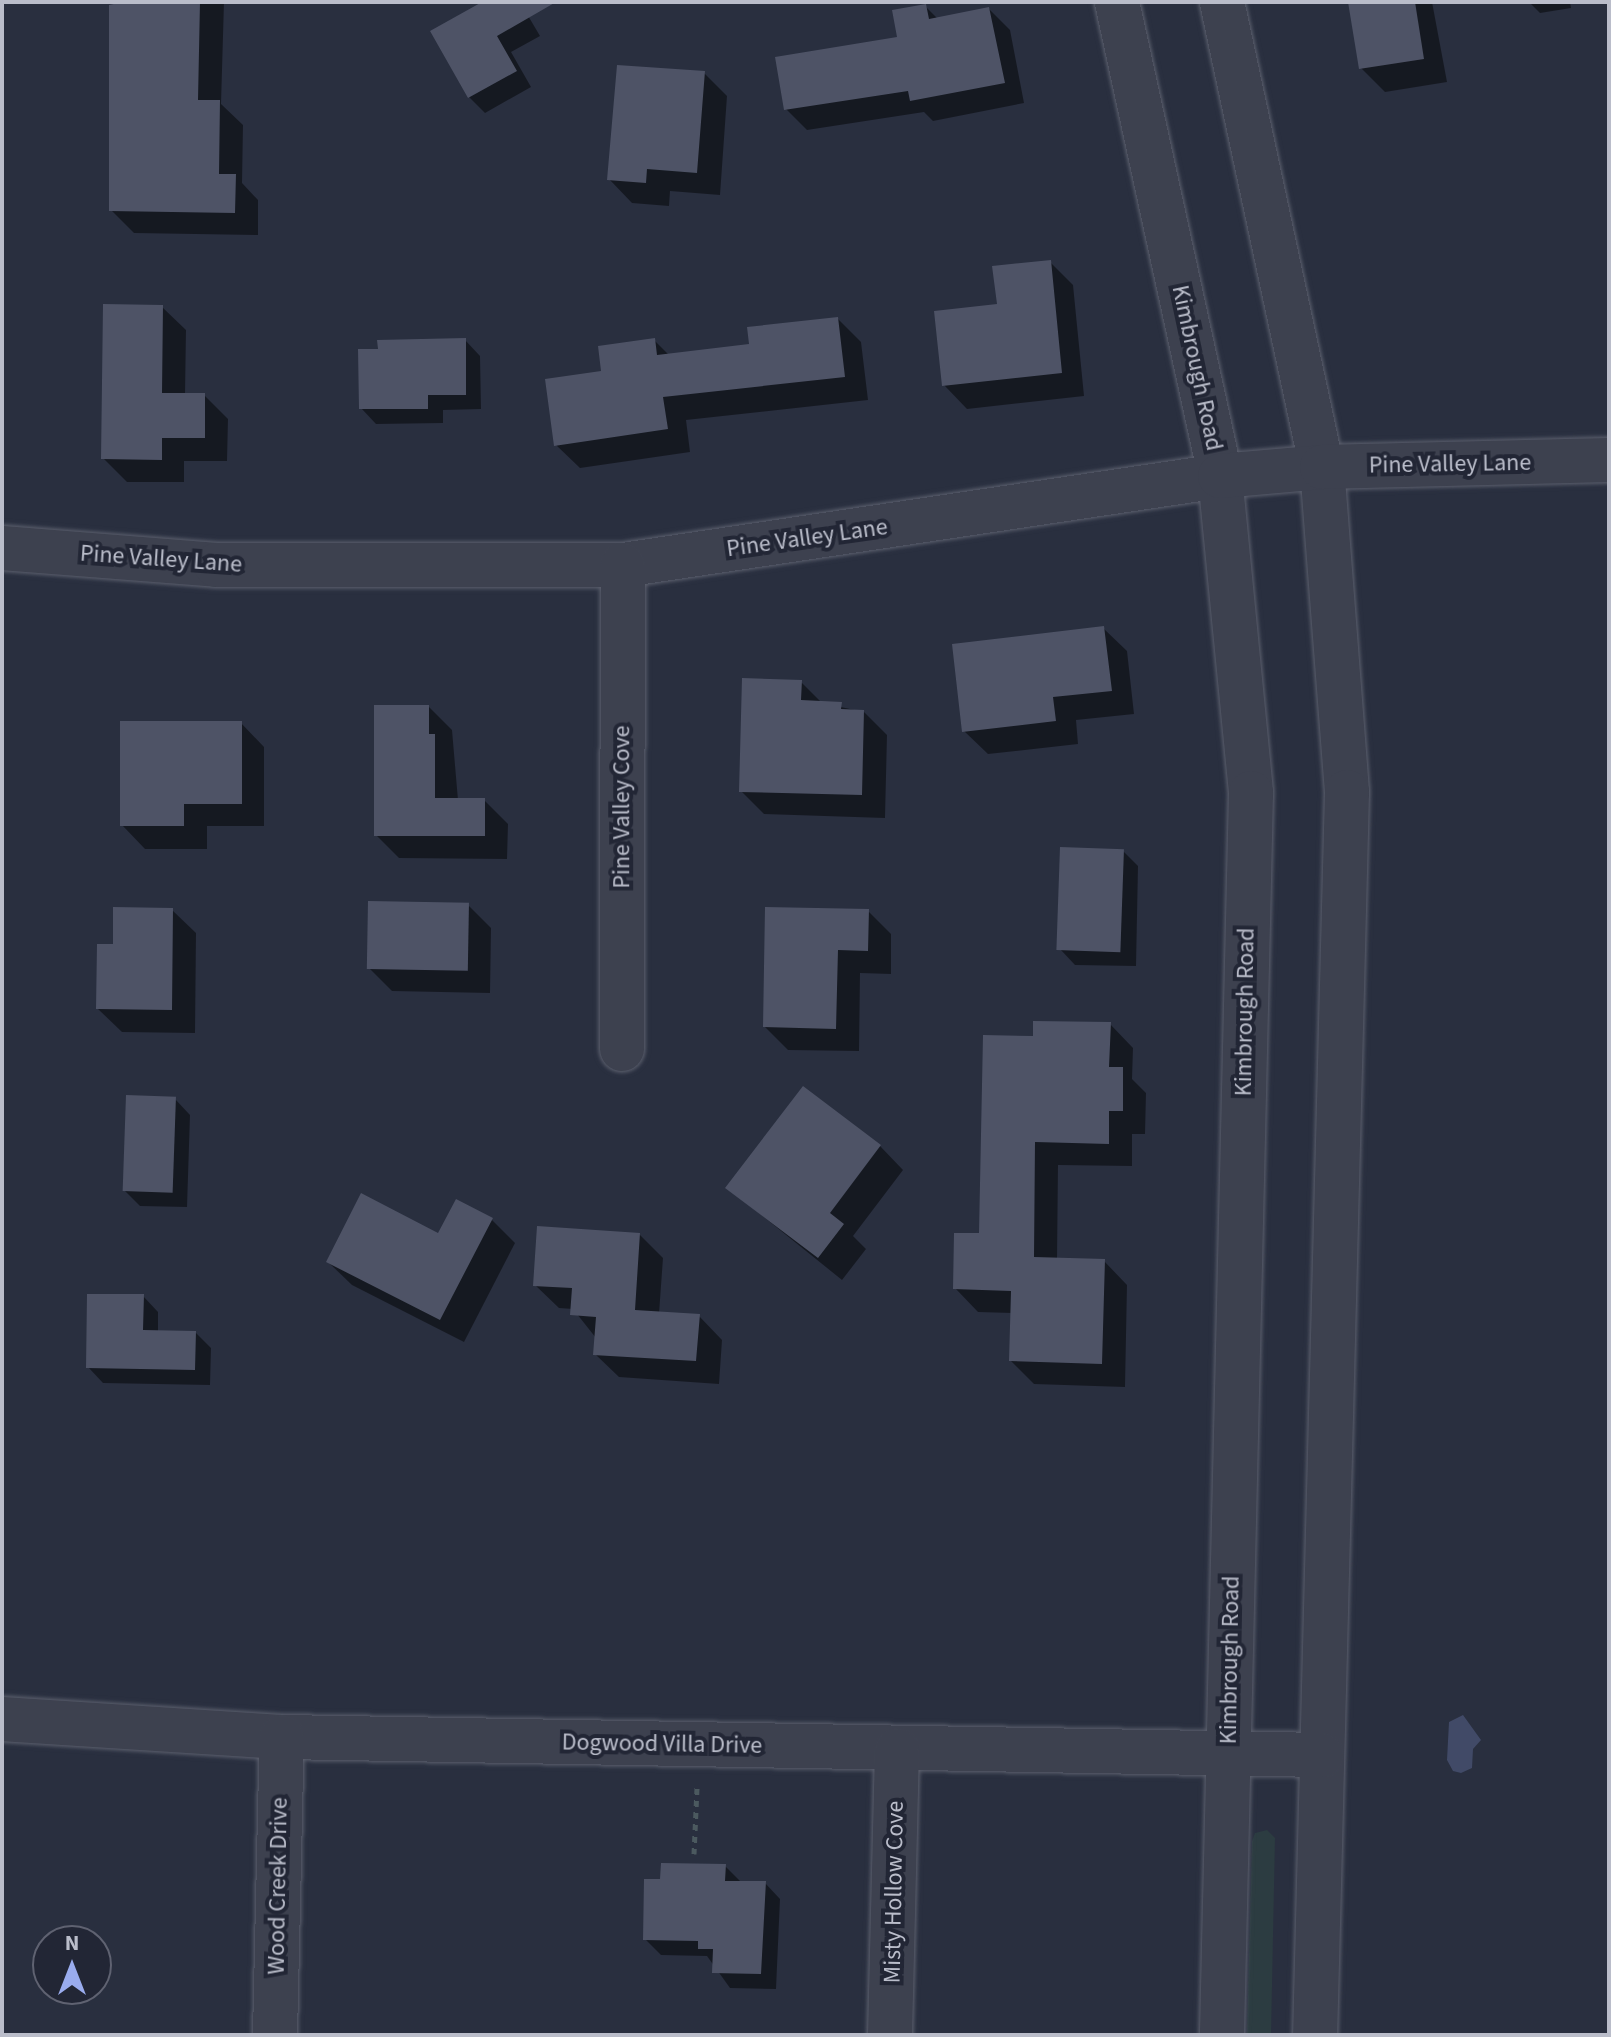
<!DOCTYPE html>
<html>
<head>
<meta charset="utf-8">
<style>
	body { margin:0 }
	#map { position:relative; width:1611px; height:2037px; overflow:hidden; background:#292f3f; font-family:"Source Sans 3",sans-serif }
	div>[style] { position:absolute }
	.green>* { inset:0; background:#2c3c41 }
	.water>* { inset:0; background:#414a67 }
	.shadow>* { inset:0; background:#0007 }
	.building>* { inset:0; background:#4e5366; transform-origin:0 0 }
	.path>* { height:5px; margin-top:-2.5px; transform-origin:0; background:repeating-linear-gradient(90deg,#4b595f 0 6px,transparent 0 12px) }
	.roads { filter:drop-shadow(0 0 2px #5b5f6d) drop-shadow(0 0 2px #5b5f6d) }
	.minor>* { height:44px; margin:-22px; padding:0 22px; transform-origin:22px; border-radius:22px; background:#3d414f }
	span { translate:-50% -50%; white-space:nowrap; text-align:center; line-height:1.15; -webkit-text-stroke:8px #222635; paint-order:stroke }
	.street-label { font-size:24px; color:#babdca }
	.frame { position:absolute; inset:0; border:4px solid #babdca; pointer-events:none }
	.north { position:absolute; left:32px; top:1925px; width:80px; height:80px; box-sizing:border-box; background:#222635; border:2px solid #5f6271; border-radius:50%; rotate:0deg; font-size:22px; font-weight:700; line-height:32px; text-align:center; color:#babdca }
	.north::after { content:''; display:block; margin:auto; width:28px; height:36px; background:#9aacee; clip-path:polygon(50% 0,100% 100%,50% 72%,0 100%) }
</style>
</head>
<body>
<div id="map">
	<div class="green">
		<i style="clip-path:polygon(1267px 1830px,1275px 1838px,1271px 2035px,1247px 2035px,1252px 1841px,1255px 1833px)"></i>
	</div>
	<div class="water">
		<i style="clip-path:polygon(1463px 1715px,1481px 1740px,1473px 1749px,1472px 1768px,1461px 1773px,1453px 1771px,1447px 1760px,1449px 1722px)"></i>
	</div>
	<div class="shadow">
		<i style="clip-path:polygon(125px 2px,224px 2px,221px 104px,243px 125px,242px 183px,258px 200px,258px 235px,134px 233px,111px 210px)"></i>
		<i style="clip-path:polygon(486px 2px,520px 2px,540px 36px,511px 52px,531px 87px,485px 113px,469px 97px)"></i>
		<i style="clip-path:polygon(1350px 2px,1432px 2px,1447px 82px,1385px 92px,1361px 68px)"></i>
		<i style="clip-path:polygon(1529px 2px,1570px 2px,1571px 8px,1540px 13px)"></i>
		<i style="clip-path:polygon(925px 6px,938px 19px,989px 9px,1010px 30px,1024px 103px,933px 121px,924px 112px,807px 130px,786px 109px,900px 39px)"></i>
		<i style="clip-path:polygon(704px 73px,727px 96px,720px 195px,670px 191px,669px 206px,632px 203px,609px 179px)"></i>
		<i style="clip-path:polygon(1050px 262px,1073px 285px,1084px 396px,967px 409px,944px 385px,999px 306px)"></i>
		<i style="clip-path:polygon(162px 307px,186px 330px,185px 395px,204px 395px,228px 419px,227px 461px,184px 461px,184px 482px,127px 482px,103px 458px)"></i>
		<i style="clip-path:polygon(838px 319px,861px 342px,868px 400px,686px 420px,690px 452px,580px 468px,556px 445px,603px 372px,654px 340px,669px 355px,752px 346px)"></i>
		<i style="clip-path:polygon(465px 340px,480px 356px,481px 409px,443px 410px,443px 423px,376px 424px,361px 408px)"></i>
		<i style="clip-path:polygon(1103px 628px,1127px 651px,1134px 714px,1076px 720px,1078px 744px,988px 754px,964px 731px)"></i>
		<i style="clip-path:polygon(801px 682px,822px 703px,864px 712px,887px 735px,885px 818px,764px 814px,741px 791px)"></i>
		<i style="clip-path:polygon(429px 707px,452px 730px,458px 800px,484px 800px,508px 824px,507px 859px,399px 858px,376px 835px)"></i>
		<i style="clip-path:polygon(241px 723px,264px 747px,264px 826px,207px 826px,207px 849px,145px 849px,122px 825px)"></i>
		<i style="clip-path:polygon(1123px 851px,1138px 866px,1136px 966px,1075px 965px,1060px 949px)"></i>
		<i style="clip-path:polygon(468px 905px,491px 928px,490px 993px,392px 991px,369px 968px)"></i>
		<i style="clip-path:polygon(172px 910px,196px 933px,195px 1033px,122px 1032px,98px 1009px,115px 946px)"></i>
		<i style="clip-path:polygon(868px 911px,891px 934px,891px 974px,860px 973px,859px 1051px,788px 1050px,765px 1027px)"></i>
		<i style="clip-path:polygon(1110px 1024px,1133px 1048px,1132px 1079px,1146px 1093px,1145px 1134px,1132px 1134px,1132px 1166px,1058px 1165px,1057px 1260px,1104px 1261px,1127px 1285px,1125px 1387px,1034px 1384px,1011px 1361px,1012px 1313px,978px 1312px,955px 1288px,981px 1235px,1034px 1038px)"></i>
		<i style="clip-path:polygon(175px 1099px,190px 1115px,187px 1207px,140px 1206px,124px 1190px)"></i>
		<i style="clip-path:polygon(880px 1146px,903px 1170px,853px 1236px,866px 1249px,842px 1280px,728px 1188px)"></i>
		<i style="clip-path:polygon(492px 1220px,515px 1243px,464px 1342px,352px 1285px,328px 1262px)"></i>
		<i style="clip-path:polygon(639px 1234px,663px 1258px,659px 1314px,699px 1316px,722px 1340px,719px 1384px,619px 1377px,595px 1354px,596px 1338px,573px 1309px,559px 1308px,535px 1285px)"></i>
		<i style="clip-path:polygon(143px 1296px,158px 1312px,158px 1332px,196px 1333px,211px 1348px,210px 1385px,103px 1383px,88px 1367px)"></i>
		<i style="clip-path:polygon(725px 1866px,741px 1882px,765px 1883px,780px 1899px,776px 1989px,730px 1988px,707px 1956px,661px 1955px,645px 1939px,662px 1881px)"></i>
	</div>
	<div class="building">
		<i style="clip-path:polygon(123px 2px,200px 2px,198px 100px,220px 100px,219px 174px,236px 174px,235px 213px,109px 211px,109px 5px)"></i>
		<i style="clip-path:polygon(482px 2px,556px 2px,497px 36px,517px 71px,468px 98px,430px 31px)"></i>
		<i style="clip-path:polygon(1348px 2px,1415px 2px,1424px 59px,1359px 69px)"></i>
		<i style="clip-path:polygon(926px 4px,929px 19px,989px 7px,1005px 83px,910px 101px,908px 91px,784px 110px,775px 57px,897px 37px,892px 10px)"></i>
		<i style="clip-path:polygon(617px 65px,705px 71px,697px 173px,647px 169px,646px 183px,607px 180px)"></i>
		<i style="clip-path:polygon(1051px 260px,1062px 373px,942px 386px,934px 311px,997px 304px,992px 266px)"></i>
		<i style="clip-path:polygon(103px 304px,163px 305px,162px 393px,205px 393px,205px 438px,162px 438px,162px 460px,101px 459px)"></i>
		<i style="clip-path:polygon(838px 317px,845px 377px,663px 397px,668px 429px,554px 446px,545px 379px,601px 371px,598px 346px,655px 338px,657px 355px,749px 344px,747px 327px)"></i>
		<i style="clip-path:polygon(466px 338px,466px 395px,428px 395px,428px 409px,359px 409px,358px 349px,378px 349px,377px 340px)"></i>
		<i style="clip-path:polygon(1104px 626px,1112px 691px,1053px 697px,1056px 721px,962px 732px,952px 644px)"></i>
		<i style="clip-path:polygon(742px 678px,802px 680px,801px 700px,842px 702px,841px 709px,864px 710px,862px 795px,739px 792px)"></i>
		<i style="clip-path:polygon(374px 705px,429px 705px,429px 734px,435px 734px,435px 798px,485px 798px,485px 836px,374px 836px)"></i>
		<i style="clip-path:polygon(120px 721px,242px 721px,242px 804px,184px 804px,184px 826px,120px 826px)"></i>
		<i style="left:1060px;top:847px;width:64px;height:103px;rotate:2deg"></i>
		<i style="left:368px;top:901px;width:101px;height:68px;rotate:1deg"></i>
		<i style="clip-path:polygon(113px 907px,173px 908px,172px 1010px,96px 1009px,97px 944px,113px 944px)"></i>
		<i style="clip-path:polygon(765px 907px,869px 909px,868px 951px,838px 950px,836px 1029px,763px 1027px)"></i>
		<i style="clip-path:polygon(1033px 1021px,1111px 1022px,1109px 1067px,1123px 1067px,1123px 1111px,1109px 1111px,1109px 1144px,1035px 1142px,1034px 1257px,1105px 1259px,1102px 1364px,1009px 1361px,1011px 1291px,953px 1289px,954px 1233px,979px 1233px,983px 1035px,1033px 1036px)"></i>
		<i style="clip-path:polygon(803px 1086px,881px 1145px,830px 1213px,844px 1224px,818px 1258px,725px 1188px)"></i>
		<i style="left:126px;top:1095px;width:50px;height:96px;rotate:2deg"></i>
		<i style="clip-path:polygon(361px 1193px,438px 1233px,456px 1199px,493px 1218px,440px 1320px,326px 1262px)"></i>
		<i style="clip-path:polygon(537px 1226px,640px 1233px,635px 1310px,700px 1314px,696px 1361px,593px 1355px,596px 1317px,570px 1315px,572px 1288px,533px 1286px)"></i>
		<i style="clip-path:polygon(87px 1294px,144px 1294px,143px 1330px,196px 1331px,195px 1370px,86px 1368px)"></i>
		<i style="clip-path:polygon(661px 1863px,726px 1864px,725px 1881px,766px 1881px,761px 1974px,712px 1973px,713px 1949px,698px 1949px,698px 1941px,643px 1940px,644px 1879px,660px 1879px)"></i>
	</div>
	<div class="path">
		<i style="left:694px;top:1854px;width:67px;rotate:-87.4deg"></i>
	</div>
	<div class="roads">
		<div class="minor">
			<i style="left:1117px;top:2px;width:485px;rotate:77.7deg"></i>
			<i style="left:1220px;top:476px;width:319px;rotate:84.4deg"></i>
			<i style="left:1251px;top:793px;width:1242px;rotate:91.34deg"></i>
			<i style="left:1222px;top:2px;width:476px;rotate:77.9deg"></i>
			<i style="left:1322px;top:467px;width:326px;rotate:85.6deg"></i>
			<i style="left:1347px;top:792px;width:1243px;rotate:91.47deg"></i>
			<i style="left:2px;top:548px;width:215px;rotate:4.5deg"></i>
			<i style="left:216px;top:565px;width:407px"></i>
			<i style="left:623px;top:565px;width:604px;rotate:-8.48deg"></i>
			<i style="left:1220px;top:476px;width:102px;rotate:-5deg"></i>
			<i style="left:1322px;top:467px;width:287px;rotate:-1.4deg"></i>
			<i style="left:622px;top:1049px;width:484px;rotate:-89.9deg"></i>
			<i style="left:2px;top:1719px;width:281px;rotate:3.7deg"></i>
			<i style="left:282px;top:1737px;width:1040px;rotate:0.99deg"></i>
			<i style="left:275px;top:2035px;width:298px;rotate:-88.7deg"></i>
			<i style="left:890px;top:2035px;width:285px;rotate:-88.6deg"></i>
		</div>
	</div>
	<div class="street-label">
		<span style="left:1197px;top:368px;rotate:78deg">Kimbrough Road</span>
		<span style="left:1450px;top:464px;rotate:-1deg">Pine Valley Lane</span>
		<span style="left:807px;top:538px;rotate:-8deg">Pine Valley Lane</span>
		<span style="left:161px;top:559px;rotate:4deg">Pine Valley Lane</span>
		<span style="left:622px;top:807px;rotate:-90deg">Pine Valley Cove</span>
		<span style="left:1245px;top:1012px;rotate:-89deg">Kimbrough Road</span>
		<span style="left:1230px;top:1660px;rotate:-89deg">Kimbrough Road</span>
		<span style="left:662px;top:1744px;rotate:1deg">Dogwood Villa Drive</span>
		<span style="left:278px;top:1886px;rotate:-89deg">Wood Creek Drive</span>
		<span style="left:894px;top:1892px;rotate:-89deg">Misty Hollow Cove</span>
	</div>
	<div class="frame"></div>
	<div class="north">N</div>
</div>
</body>
</html>
